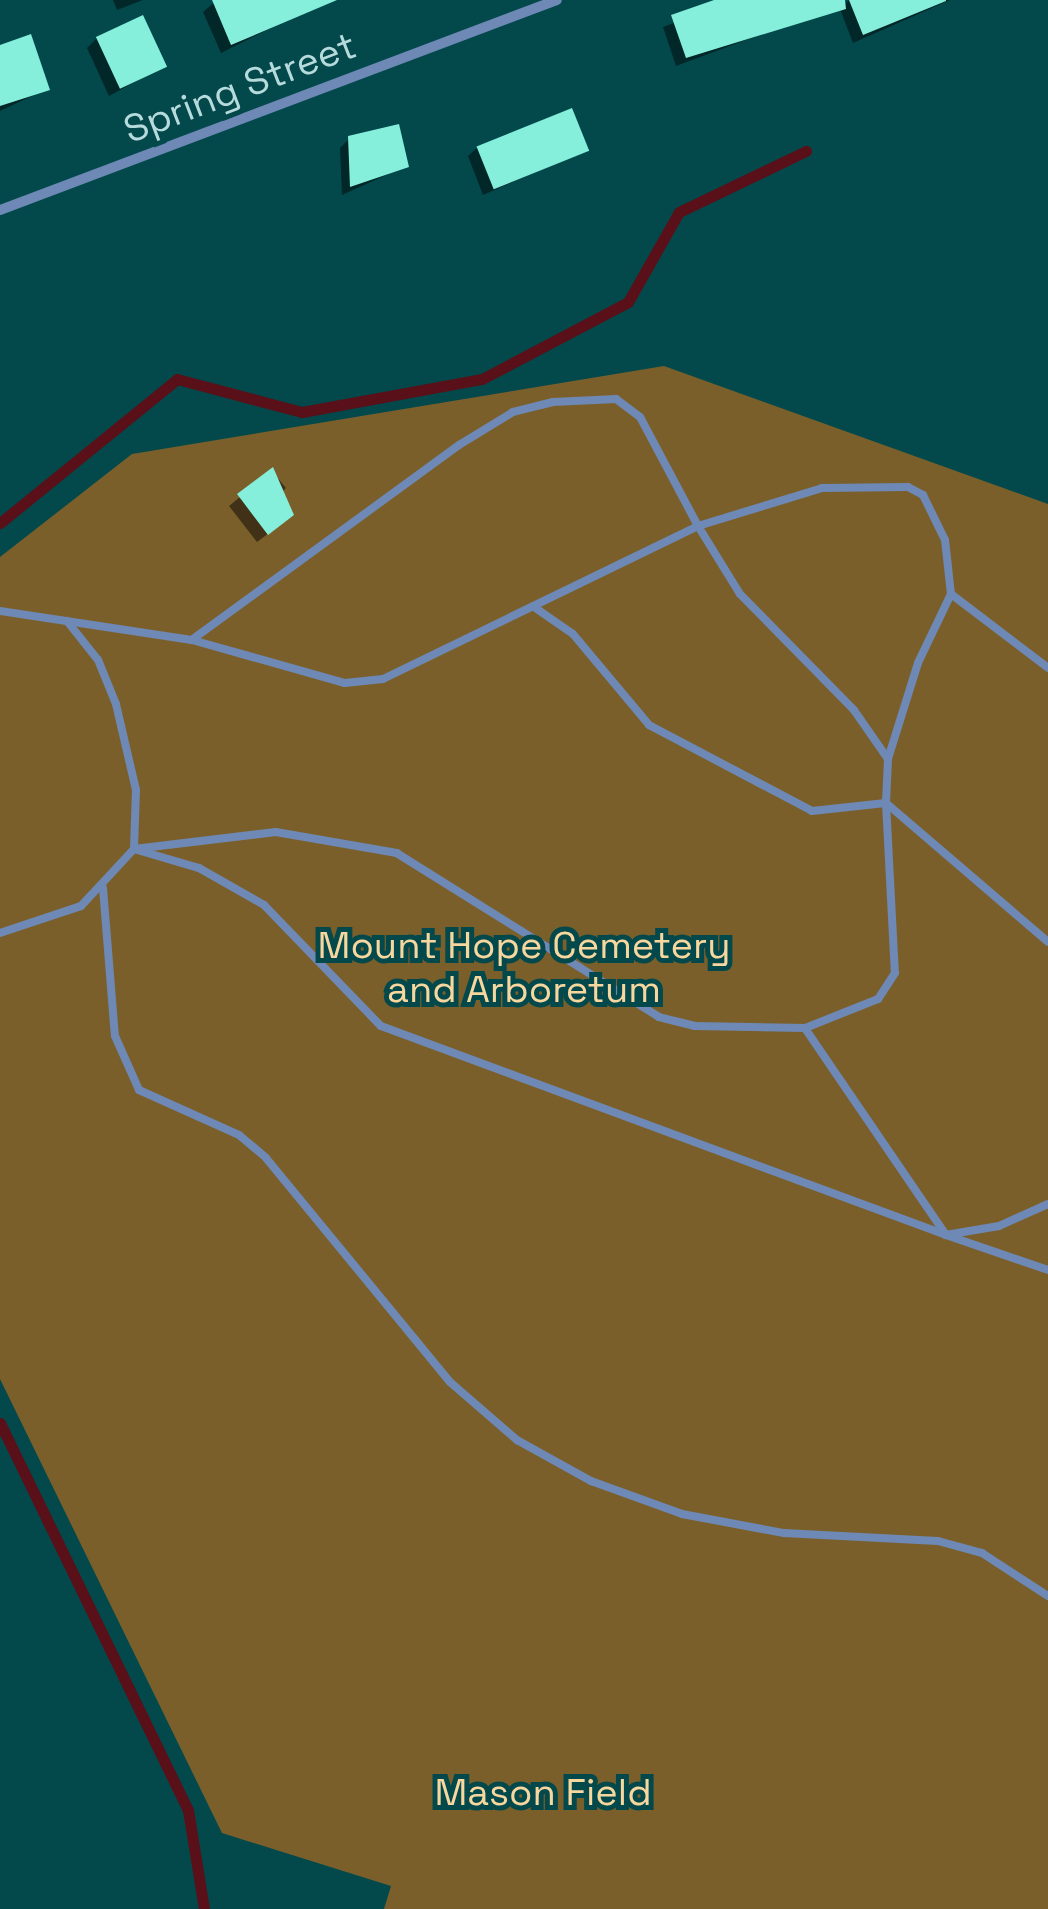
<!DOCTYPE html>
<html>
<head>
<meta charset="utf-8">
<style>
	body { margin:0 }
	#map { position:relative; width:1048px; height:1909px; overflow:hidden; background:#03494c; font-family:"Space Grotesk",sans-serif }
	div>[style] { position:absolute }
	.green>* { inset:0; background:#7b5f2b }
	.shadow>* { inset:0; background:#0007 }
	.stream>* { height:11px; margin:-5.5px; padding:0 5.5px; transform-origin:5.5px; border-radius:5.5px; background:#591018 }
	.building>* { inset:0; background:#85efdb; transform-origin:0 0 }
	.lane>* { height:8px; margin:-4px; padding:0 4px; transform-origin:4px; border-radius:4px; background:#6e89b5 }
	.street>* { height:10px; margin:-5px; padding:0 5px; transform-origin:5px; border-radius:5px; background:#6e89b5 }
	span { translate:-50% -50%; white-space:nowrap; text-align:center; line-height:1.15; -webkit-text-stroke:10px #03494c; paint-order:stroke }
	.street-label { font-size:38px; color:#b7dbdd }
	.park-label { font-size:38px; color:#f8d79f }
</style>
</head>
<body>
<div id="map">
	<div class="green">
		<i style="clip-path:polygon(664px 366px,1048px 504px,1048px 1909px,384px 1909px,391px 1886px,222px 1833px,0 1379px,0 557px,132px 454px)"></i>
	</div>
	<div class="shadow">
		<i style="clip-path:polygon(113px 0,143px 0,117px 10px)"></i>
		<i style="clip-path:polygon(217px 0,278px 0,287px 20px,221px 53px,203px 12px)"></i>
		<i style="clip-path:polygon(735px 0,788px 0,794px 22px,676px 66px,663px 27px)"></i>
		<i style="clip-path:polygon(849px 0,950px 0,853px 43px,840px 9px)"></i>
		<i style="clip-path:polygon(97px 38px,164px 66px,109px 96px,87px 48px)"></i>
		<i style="clip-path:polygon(0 48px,47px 89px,0 111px)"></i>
		<i style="clip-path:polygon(350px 138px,406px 166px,342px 195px,340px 148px)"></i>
		<i style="clip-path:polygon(478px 147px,586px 150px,483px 195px,468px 156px)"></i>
		<i style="clip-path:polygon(272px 471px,286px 488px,277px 497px,281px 524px,257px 542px,229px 506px)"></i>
	</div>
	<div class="stream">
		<i style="left:0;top:523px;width:228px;rotate:-39.1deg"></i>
		<i style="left:177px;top:379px;width:129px;rotate:14.8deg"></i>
		<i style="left:302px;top:412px;width:183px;rotate:-10.4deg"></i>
		<i style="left:482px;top:379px;width:165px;rotate:-27.8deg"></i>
		<i style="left:628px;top:302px;width:103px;rotate:-60.5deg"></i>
		<i style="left:679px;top:212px;width:141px;rotate:-25.7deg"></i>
		<i style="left:0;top:1423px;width:430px;rotate:64.1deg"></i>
		<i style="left:188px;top:1810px;width:100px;rotate:80.8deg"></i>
	</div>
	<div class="building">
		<i style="clip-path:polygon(212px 0,337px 0,231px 45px)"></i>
		<i style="clip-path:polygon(714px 0,845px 0,846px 9px,686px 58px,671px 15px)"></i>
		<i style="clip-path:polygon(849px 0,946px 0,946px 1px,863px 35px)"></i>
		<i style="left:143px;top:15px;width:57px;height:52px;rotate:65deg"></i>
		<i style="clip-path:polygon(31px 34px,50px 90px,0 106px,0 45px)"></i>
		<i style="left:572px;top:108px;width:46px;height:103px;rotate:68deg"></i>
		<i style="clip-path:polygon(399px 124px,409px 167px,350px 187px,348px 136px)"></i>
		<i style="clip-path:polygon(273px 467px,294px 515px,268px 535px,237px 494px)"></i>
	</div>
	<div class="lane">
		<i style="left:951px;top:594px;width:122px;rotate:37.3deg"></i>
		<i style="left:534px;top:607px;width:47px;rotate:34.7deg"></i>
		<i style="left:573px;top:634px;width:119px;rotate:50.1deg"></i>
		<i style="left:649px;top:725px;width:184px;rotate:27.8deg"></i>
		<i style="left:812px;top:811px;width:74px;rotate:-6.2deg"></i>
		<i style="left:886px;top:803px;width:170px;rotate:87deg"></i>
		<i style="left:895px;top:973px;width:31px;rotate:123deg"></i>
		<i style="left:878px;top:999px;width:79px;rotate:158.3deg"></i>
		<i style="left:805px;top:1028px;width:110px;rotate:-179deg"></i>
		<i style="left:695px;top:1026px;width:37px;rotate:-166deg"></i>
		<i style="left:659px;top:1017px;width:309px;rotate:-148deg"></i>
		<i style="left:397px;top:853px;width:123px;rotate:-170.2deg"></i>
		<i style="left:276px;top:832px;width:143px;rotate:173.2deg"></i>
		<i style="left:134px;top:849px;width:68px;rotate:16.3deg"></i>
		<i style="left:199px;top:868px;width:75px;rotate:29.6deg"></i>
		<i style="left:264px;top:905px;width:168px;rotate:46deg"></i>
		<i style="left:381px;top:1026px;width:602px;rotate:20.3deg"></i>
		<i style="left:946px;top:1235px;width:250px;rotate:-124.3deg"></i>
		<i style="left:0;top:611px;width:194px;rotate:8.6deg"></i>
		<i style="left:192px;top:640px;width:159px;rotate:15.7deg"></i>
		<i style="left:345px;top:683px;width:38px;rotate:-6deg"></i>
		<i style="left:383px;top:679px;width:350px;rotate:-25.9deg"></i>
		<i style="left:698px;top:526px;width:123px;rotate:-118deg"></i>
		<i style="left:640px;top:417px;width:30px;rotate:-143deg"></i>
		<i style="left:616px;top:399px;width:63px;rotate:177.3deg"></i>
		<i style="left:553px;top:402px;width:41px;rotate:166deg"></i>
		<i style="left:513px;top:412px;width:63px;rotate:148.6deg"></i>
		<i style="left:459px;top:445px;width:331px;rotate:143.9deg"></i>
		<i style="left:888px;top:759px;width:60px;rotate:-124.8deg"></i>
		<i style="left:854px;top:710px;width:163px;rotate:-134.5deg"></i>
		<i style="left:740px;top:594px;width:80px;rotate:-121.7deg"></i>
		<i style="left:698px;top:526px;width:130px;rotate:-17deg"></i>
		<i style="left:822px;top:488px;width:86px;rotate:-0.7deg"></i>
		<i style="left:908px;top:487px;width:17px;rotate:28deg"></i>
		<i style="left:923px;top:495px;width:50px;rotate:63.9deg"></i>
		<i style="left:945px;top:540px;width:54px;rotate:83.7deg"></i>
		<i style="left:951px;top:594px;width:76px;rotate:115.6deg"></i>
		<i style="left:918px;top:663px;width:101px;rotate:107.4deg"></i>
		<i style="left:888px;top:759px;width:44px;rotate:92.6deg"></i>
		<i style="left:886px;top:803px;width:213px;rotate:40.6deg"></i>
		<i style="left:103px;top:888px;width:148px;rotate:85.4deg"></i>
		<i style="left:115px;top:1036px;width:59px;rotate:66deg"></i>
		<i style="left:139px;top:1090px;width:110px;rotate:24.2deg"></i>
		<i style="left:239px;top:1135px;width:35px;rotate:40deg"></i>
		<i style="left:266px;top:1158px;width:290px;rotate:50.6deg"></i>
		<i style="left:450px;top:1382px;width:89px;rotate:40.9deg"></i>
		<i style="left:517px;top:1440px;width:85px;rotate:29deg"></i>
		<i style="left:591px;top:1481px;width:97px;rotate:19.9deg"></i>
		<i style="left:682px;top:1514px;width:104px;rotate:10.6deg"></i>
		<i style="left:784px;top:1533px;width:154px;rotate:3deg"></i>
		<i style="left:938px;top:1541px;width:46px;rotate:15.3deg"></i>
		<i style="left:982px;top:1553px;width:79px;rotate:33.1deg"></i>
		<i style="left:0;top:933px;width:85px;rotate:-18.4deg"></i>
		<i style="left:81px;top:906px;width:78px;rotate:-47.1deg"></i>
		<i style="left:134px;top:849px;width:59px;rotate:-88.1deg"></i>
		<i style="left:136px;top:790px;width:88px;rotate:-103.1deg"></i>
		<i style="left:116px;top:704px;width:48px;rotate:-112.2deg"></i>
		<i style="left:98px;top:660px;width:50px;rotate:-128.5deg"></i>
		<i style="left:1048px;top:1204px;width:54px;rotate:155.8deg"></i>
		<i style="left:999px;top:1226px;width:54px;rotate:170.4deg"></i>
		<i style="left:946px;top:1235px;width:108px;rotate:18.9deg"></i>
	</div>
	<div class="street">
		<i style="left:0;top:210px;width:595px;rotate:-20.66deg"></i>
	</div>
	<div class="street-label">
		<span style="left:240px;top:88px;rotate:-21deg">Spring Street</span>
	</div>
	<div class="park-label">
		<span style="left:524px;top:968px">Mount Hope Cemetery<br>and Arboretum</span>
		<span style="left:543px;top:1793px">Mason Field</span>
	</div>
</div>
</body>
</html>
